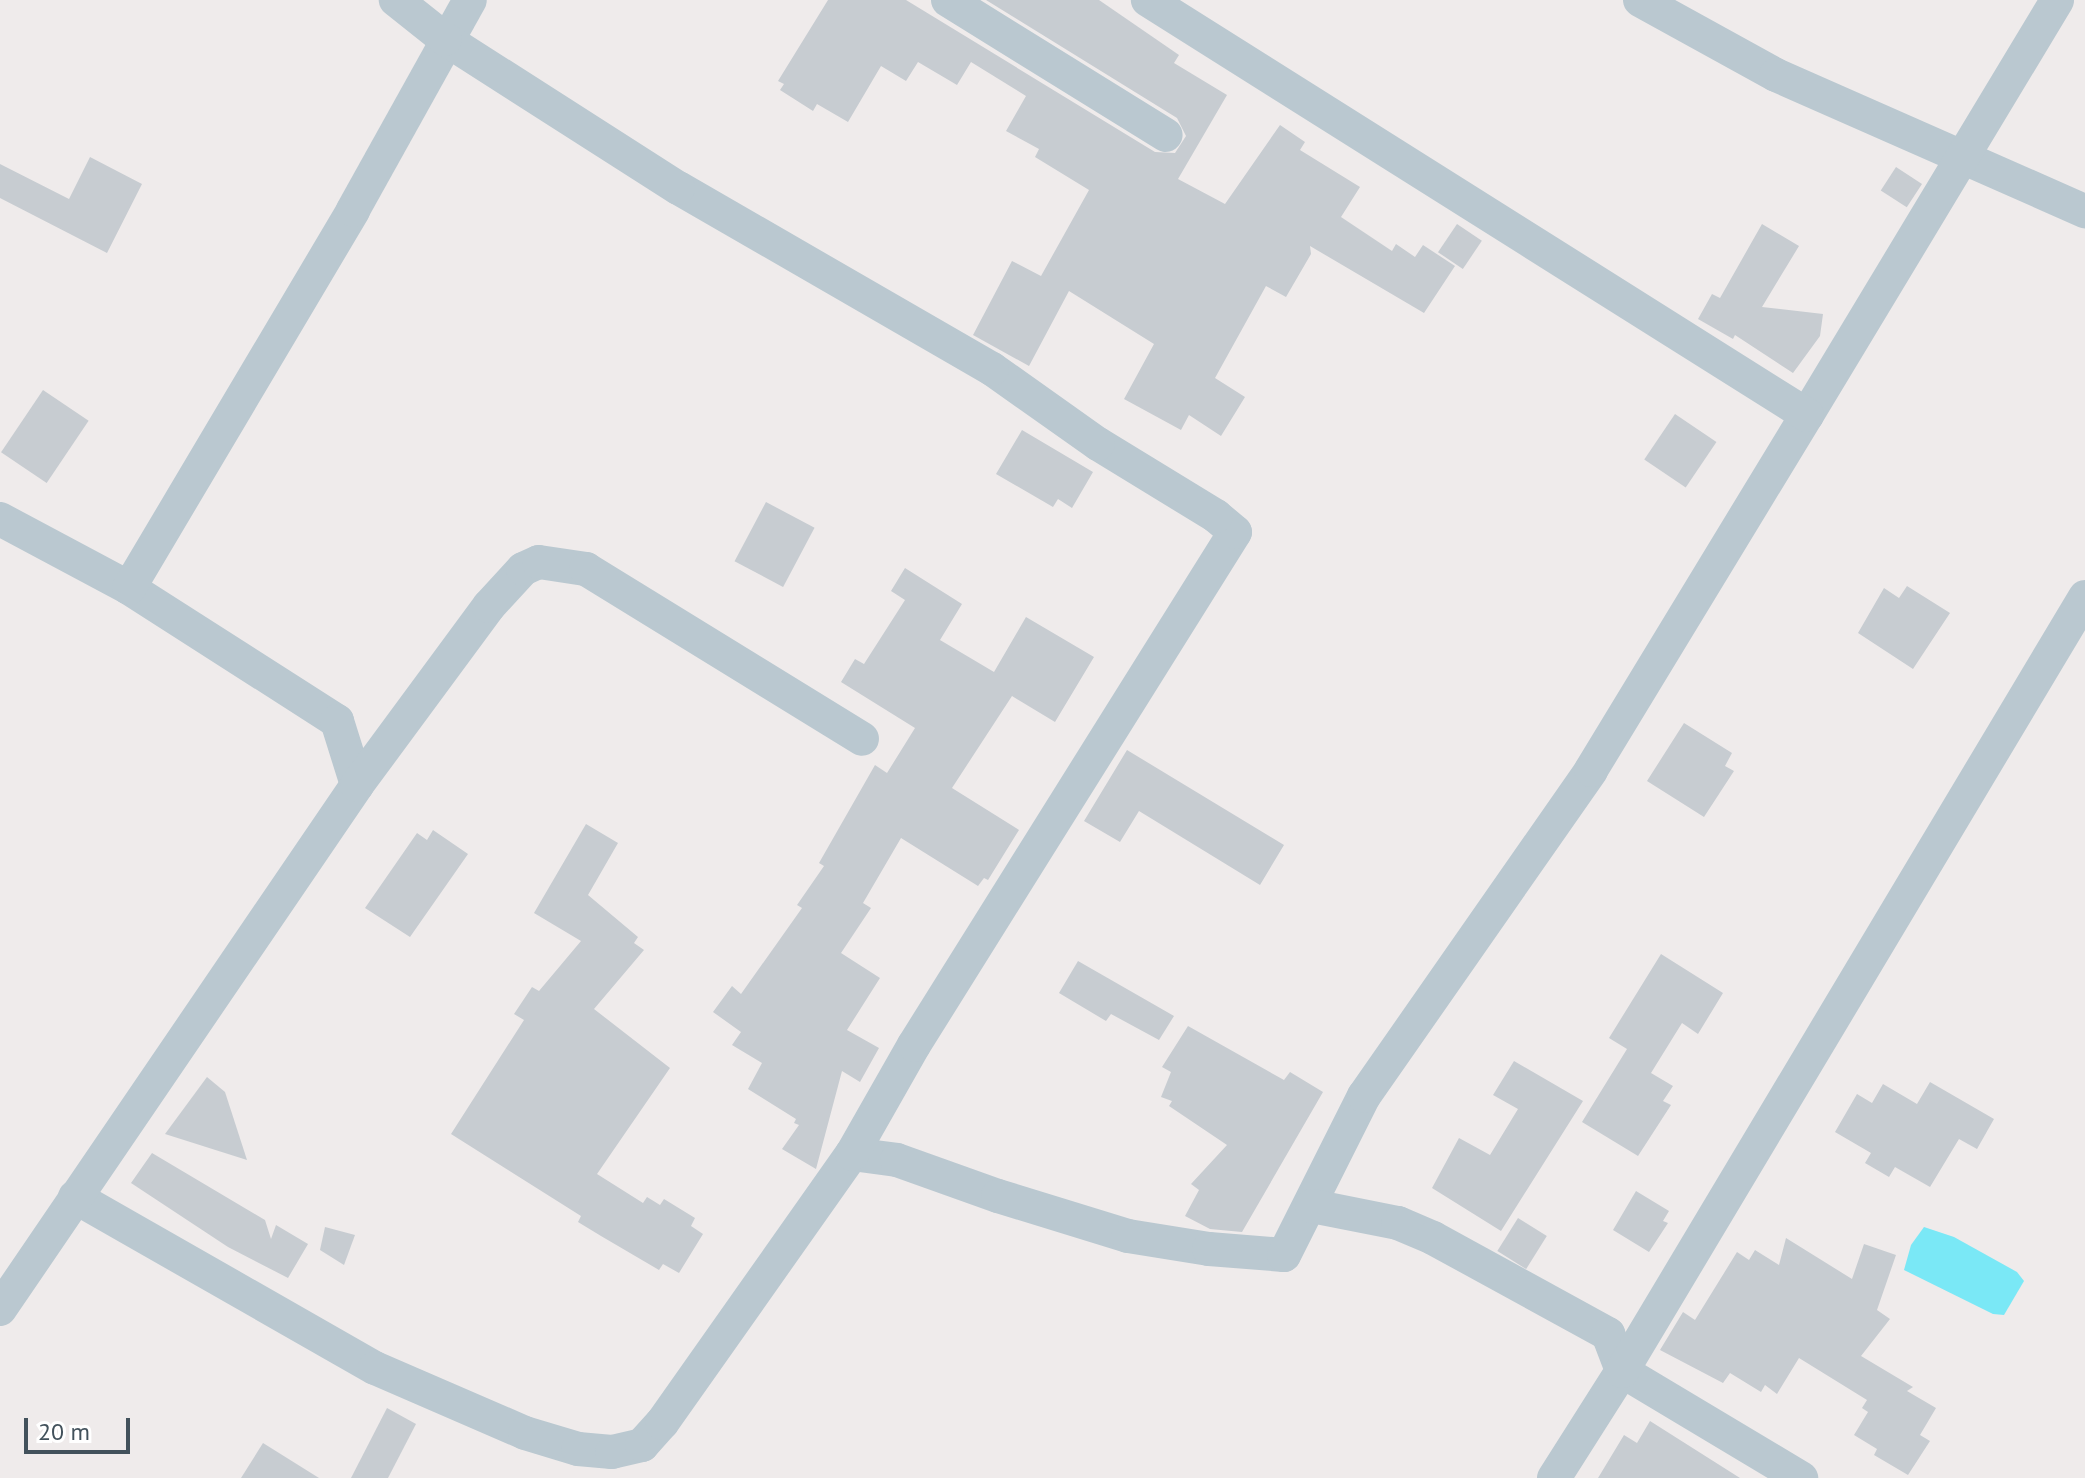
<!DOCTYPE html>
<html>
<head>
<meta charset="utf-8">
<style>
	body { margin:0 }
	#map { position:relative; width:2085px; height:1478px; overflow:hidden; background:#efebeb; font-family:"PT Sans",sans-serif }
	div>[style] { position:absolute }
	.water>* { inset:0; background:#7ae8f6 }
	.building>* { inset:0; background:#c7ccd1; transform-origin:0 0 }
	.street>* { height:34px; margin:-17px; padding:0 17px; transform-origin:17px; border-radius:17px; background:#bac8d0 }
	span { translate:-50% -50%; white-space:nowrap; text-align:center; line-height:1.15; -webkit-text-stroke:6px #fff; paint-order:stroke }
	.scale { position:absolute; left:24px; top:1418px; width:106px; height:36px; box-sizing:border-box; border:4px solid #42515b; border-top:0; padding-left:10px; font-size:24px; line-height:28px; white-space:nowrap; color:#42515b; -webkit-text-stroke:6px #fff; paint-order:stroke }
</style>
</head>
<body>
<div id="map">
	<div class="water">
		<i style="clip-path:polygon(1924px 1227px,1954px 1237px,2017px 1272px,2024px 1281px,2004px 1315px,1993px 1314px,1904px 1270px,1911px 1245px)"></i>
	</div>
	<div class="building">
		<i style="clip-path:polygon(828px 0,906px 0,1155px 152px,1175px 153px,1186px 136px,1177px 118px,986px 0,1099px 0,1179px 55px,1174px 63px,1227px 95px,1178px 179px,1225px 204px,1280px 125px,1305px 142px,1300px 150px,1360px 187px,1341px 217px,1392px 251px,1396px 244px,1415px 257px,1423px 245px,1455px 266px,1424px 313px,1310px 246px,1311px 254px,1286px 297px,1266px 286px,1215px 378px,1245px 397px,1221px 436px,1189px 415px,1181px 430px,1124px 399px,1154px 344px,1069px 291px,1029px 366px,973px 335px,1012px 261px,1041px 276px,1089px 190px,1035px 157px,1039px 149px,1006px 131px,1026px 96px,971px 62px,957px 85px,918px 62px,906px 81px,881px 66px,848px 122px,817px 104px,813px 111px,780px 90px,784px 84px,778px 81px)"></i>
		<i style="clip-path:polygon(90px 157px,142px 184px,107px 253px,0 198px,0 164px,69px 199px)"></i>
		<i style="left:1896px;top:167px;width:31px;height:28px;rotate:33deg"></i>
		<i style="left:1457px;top:224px;width:30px;height:34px;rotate:34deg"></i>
		<i style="clip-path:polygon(1762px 224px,1799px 246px,1762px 307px,1823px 314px,1820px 336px,1793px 373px,1735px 335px,1733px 339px,1698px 319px,1712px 294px,1720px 298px)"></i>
		<i style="left:43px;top:390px;width:55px;height:75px;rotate:34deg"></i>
		<i style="left:1675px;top:414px;width:50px;height:55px;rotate:34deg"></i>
		<i style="clip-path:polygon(1022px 430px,1093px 472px,1072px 508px,1058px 499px,1053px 507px,996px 474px)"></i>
		<i style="left:766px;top:502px;width:55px;height:67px;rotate:28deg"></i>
		<i style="clip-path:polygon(905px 568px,962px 604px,940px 640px,994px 672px,1026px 617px,1094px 657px,1055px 722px,1012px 696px,952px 788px,1019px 830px,988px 880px,984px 878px,978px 886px,901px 838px,863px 903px,871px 908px,841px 953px,880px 978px,847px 1030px,879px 1048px,860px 1082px,842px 1071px,816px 1169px,782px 1149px,799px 1125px,794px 1123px,796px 1119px,748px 1089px,762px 1063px,732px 1045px,741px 1032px,713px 1012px,732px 986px,741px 994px,802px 908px,797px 905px,824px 866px,819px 863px,875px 765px,887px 773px,915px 728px,841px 682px,855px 659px,864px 664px,905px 600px,891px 591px)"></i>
		<i style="clip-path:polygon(1907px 586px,1950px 613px,1913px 669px,1858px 633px,1884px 588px,1899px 598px)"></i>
		<i style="clip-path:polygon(1684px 723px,1732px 753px,1725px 766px,1734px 771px,1704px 817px,1647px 781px)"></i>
		<i style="clip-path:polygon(1127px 750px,1284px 845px,1260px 885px,1139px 811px,1120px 842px,1084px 821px)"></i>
		<i style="clip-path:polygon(586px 824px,618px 843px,588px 895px,638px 937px,634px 943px,644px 950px,594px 1009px,670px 1068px,597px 1174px,643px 1203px,647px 1197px,660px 1205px,664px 1199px,695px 1218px,691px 1226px,703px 1234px,679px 1273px,663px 1264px,659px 1270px,601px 1236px,578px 1222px,581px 1216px,451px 1134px,524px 1020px,514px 1014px,532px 987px,539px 991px,581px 941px,534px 913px)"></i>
		<i style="clip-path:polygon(433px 830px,468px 854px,410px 937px,365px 908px,417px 833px,427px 840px)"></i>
		<i style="clip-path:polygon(1661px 954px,1723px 993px,1698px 1034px,1682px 1023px,1651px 1073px,1673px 1086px,1663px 1101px,1671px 1105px,1638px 1156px,1582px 1122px,1627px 1049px,1609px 1038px)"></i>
		<i style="clip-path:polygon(1078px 961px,1174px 1016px,1159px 1040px,1111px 1014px,1106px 1021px,1059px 993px)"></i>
		<i style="clip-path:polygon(1188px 1026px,1284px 1080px,1290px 1072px,1323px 1092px,1242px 1232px,1210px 1229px,1185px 1216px,1199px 1190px,1191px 1184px,1227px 1145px,1169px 1106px,1172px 1101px,1161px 1097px,1171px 1072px,1162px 1067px)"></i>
		<i style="clip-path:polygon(1514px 1061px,1583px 1101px,1501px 1231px,1432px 1188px,1459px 1138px,1490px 1155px,1518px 1109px,1493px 1095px)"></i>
		<i style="clip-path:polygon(207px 1077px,225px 1092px,247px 1160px,165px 1134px)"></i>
		<i style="clip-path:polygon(1930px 1082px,1994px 1119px,1977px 1149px,1959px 1139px,1930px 1187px,1895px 1167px,1889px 1177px,1865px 1163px,1871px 1153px,1835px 1132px,1857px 1094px,1872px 1103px,1883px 1084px,1917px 1104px)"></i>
		<i style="clip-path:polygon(152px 1153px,265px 1220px,271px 1239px,276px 1225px,308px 1244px,288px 1278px,228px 1247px,131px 1183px)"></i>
		<i style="clip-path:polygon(1636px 1191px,1669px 1211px,1663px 1221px,1668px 1223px,1649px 1252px,1613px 1230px)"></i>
		<i style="left:1518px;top:1218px;width:34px;height:39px;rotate:32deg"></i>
		<i style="clip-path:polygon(325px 1227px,355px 1235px,344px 1265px,320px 1250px)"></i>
		<i style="clip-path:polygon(1786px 1238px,1852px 1279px,1864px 1244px,1896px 1255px,1877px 1310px,1890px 1319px,1861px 1356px,1913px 1387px,1907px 1391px,1936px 1408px,1920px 1435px,1930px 1441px,1908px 1475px,1874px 1455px,1877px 1449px,1854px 1435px,1868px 1412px,1862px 1408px,1867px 1400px,1799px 1358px,1777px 1394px,1765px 1385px,1761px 1392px,1730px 1373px,1723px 1383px,1660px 1350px,1683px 1312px,1695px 1320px,1737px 1252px,1749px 1260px,1755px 1250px,1779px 1265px)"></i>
		<i style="clip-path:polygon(387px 1408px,416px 1424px,388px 1478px,351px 1478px)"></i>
		<i style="clip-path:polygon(1650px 1421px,1740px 1478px,1598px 1478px,1624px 1435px,1637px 1443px)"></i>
		<i style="clip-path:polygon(263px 1443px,319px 1478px,241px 1478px)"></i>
	</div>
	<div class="street">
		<i style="left:948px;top:0;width:256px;rotate:31.8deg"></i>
		<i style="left:1640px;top:0;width:155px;rotate:28.9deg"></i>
		<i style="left:1776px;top:75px;width:338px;rotate:23.8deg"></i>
		<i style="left:1807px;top:415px;width:484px;rotate:-58.9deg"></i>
		<i style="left:0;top:519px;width:146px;rotate:28.1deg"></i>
		<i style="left:129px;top:588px;width:247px;rotate:32.6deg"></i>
		<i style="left:337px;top:721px;width:67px;rotate:72.6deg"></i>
		<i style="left:129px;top:588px;width:439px;rotate:-59.3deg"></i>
		<i style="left:353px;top:210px;width:240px;rotate:-60.9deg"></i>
		<i style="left:852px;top:1154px;width:45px;rotate:7.6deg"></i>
		<i style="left:897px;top:1160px;width:107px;rotate:19.6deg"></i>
		<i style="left:998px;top:1196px;width:136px;rotate:17.1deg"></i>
		<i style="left:1128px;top:1236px;width:82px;rotate:9.1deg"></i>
		<i style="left:1209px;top:1249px;width:75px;rotate:4.6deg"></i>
		<i style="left:1284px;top:1255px;width:178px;rotate:-63.3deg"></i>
		<i style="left:1364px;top:1096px;width:397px;rotate:-55.1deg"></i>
		<i style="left:1591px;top:770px;width:416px;rotate:-58.7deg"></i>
		<i style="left:1807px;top:415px;width:779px;rotate:-147.8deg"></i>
		<i style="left:75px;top:1197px;width:345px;rotate:29.7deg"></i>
		<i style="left:375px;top:1368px;width:163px;rotate:23.4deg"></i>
		<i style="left:525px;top:1433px;width:55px;rotate:16.8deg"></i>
		<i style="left:578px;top:1449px;width:34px;rotate:5deg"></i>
		<i style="left:612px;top:1452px;width:31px;rotate:-13deg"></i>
		<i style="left:642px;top:1445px;width:30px;rotate:-48deg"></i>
		<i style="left:662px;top:1423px;width:329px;rotate:-54.8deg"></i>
		<i style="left:852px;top:1154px;width:125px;rotate:-60.4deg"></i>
		<i style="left:914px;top:1045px;width:605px;rotate:-57.96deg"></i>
		<i style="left:1235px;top:532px;width:25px;rotate:-140deg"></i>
		<i style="left:1216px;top:516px;width:138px;rotate:-148.6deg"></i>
		<i style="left:1098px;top:444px;width:130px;rotate:-144.7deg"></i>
		<i style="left:992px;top:369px;width:362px;rotate:-150deg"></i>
		<i style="left:678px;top:188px;width:277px;rotate:-147.4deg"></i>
		<i style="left:445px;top:39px;width:63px;rotate:-141.5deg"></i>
		<i style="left:1312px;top:1206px;width:88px;rotate:11.2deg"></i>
		<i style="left:1398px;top:1223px;width:38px;rotate:23deg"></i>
		<i style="left:1433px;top:1238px;width:200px;rotate:28.7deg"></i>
		<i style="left:1608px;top:1334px;width:40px;rotate:69deg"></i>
		<i style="left:1622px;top:1371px;width:209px;rotate:30.9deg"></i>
		<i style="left:0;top:1309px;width:634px;rotate:-55.73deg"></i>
		<i style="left:357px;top:785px;width:222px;rotate:-53.6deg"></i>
		<i style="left:489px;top:606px;width:50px;rotate:-47.4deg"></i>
		<i style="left:523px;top:569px;width:17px;rotate:-24deg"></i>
		<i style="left:539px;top:562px;width:48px;rotate:8.5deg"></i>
		<i style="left:586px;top:569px;width:324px;rotate:31.6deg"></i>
		<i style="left:1554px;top:1478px;width:127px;rotate:-57.6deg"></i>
		<i style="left:1622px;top:1371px;width:902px;rotate:-59.11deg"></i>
	</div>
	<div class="scale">20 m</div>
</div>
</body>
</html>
